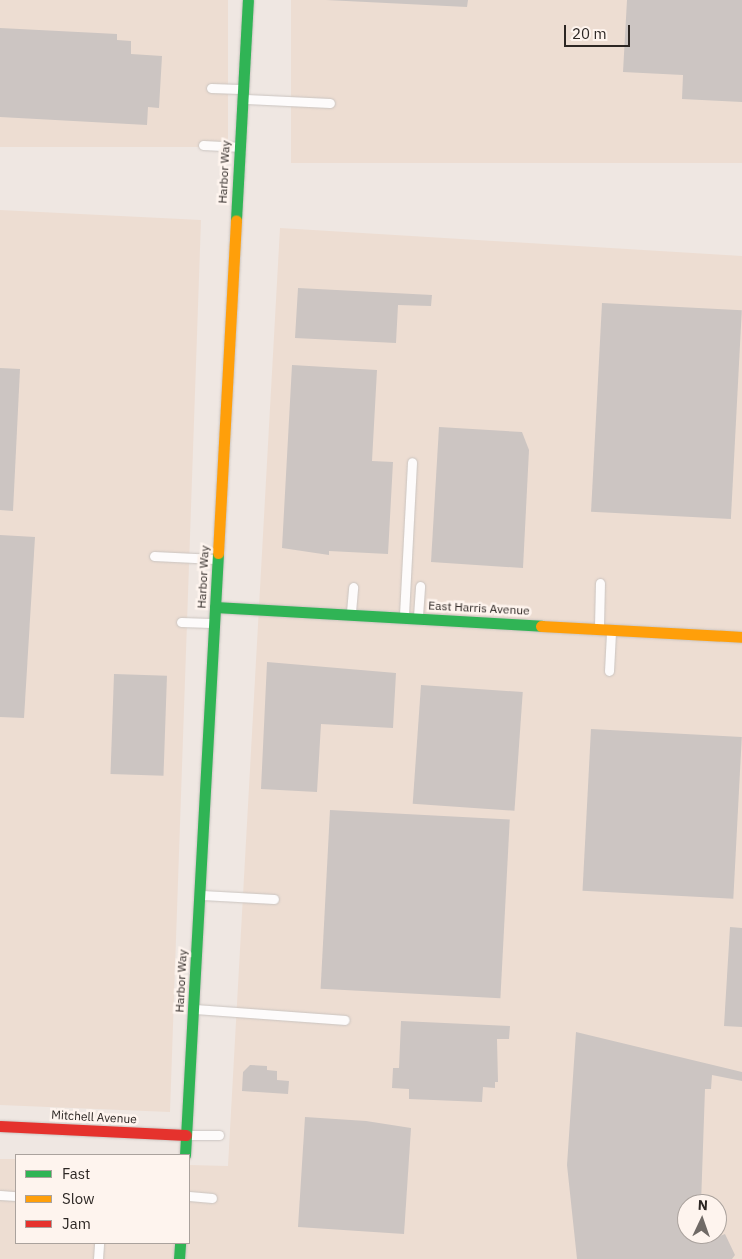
<!DOCTYPE html>
<html>
<head>
<meta charset="utf-8">
<style>
	body { margin:0 }
	#map { position:relative; width:742px; height:1259px; overflow:hidden; background:#efe7e2; font-family:"IBM Plex Sans",sans-serif }
	div>[style] { position:absolute }
	.built>* { inset:0; background:#edddd2; transform-origin:0 0 }
	.building>* { inset:0; background:#ccc5c2; transform-origin:0 0 }
	.roads { filter:drop-shadow(0 0 1px #cac4c0) drop-shadow(0 0 1px #cac4c0) }
	.lane>* { height:9px; margin:-4.5px; padding:0 4.5px; transform-origin:4.5px; border-radius:4.5px; background:#fdfbfb }
	.fast>* { height:11px; margin:-5.5px; padding:0 5.5px; transform-origin:5.5px; border-radius:5.5px; background:#30b455 }
	.slow>* { height:11px; margin:-5.5px; padding:0 5.5px; transform-origin:5.5px; border-radius:5.5px; background:#ff9f0a }
	.jam>* { height:11px; margin:-5.5px; padding:0 5.5px; transform-origin:5.5px; border-radius:5.5px; background:#e5322d }
	span { translate:-50% -50%; white-space:nowrap; text-align:center; line-height:1.15; -webkit-text-stroke:5px #fef4ee; paint-order:stroke }
	.street-label { font-size:12px; color:#2c2623 }
	.legend { position:absolute; left:15px; top:1154px; width:175px; height:90px; box-sizing:border-box; background:#fef4ee; border:1px solid #aaa29d; margin:0; padding:6px 9px; list-style:none; font-size:15px; color:#2c2623 }
	.legend li { display:flex; align-items:center; gap:10px; height:25px }
	.legend b { width:25px; border:1px solid #aaa29d }
	.north { position:absolute; left:677px; top:1194px; width:50px; height:50px; box-sizing:border-box; background:#fef4ee; border:1px solid #aaa29d; border-radius:50%; rotate:3deg; font-size:14px; font-weight:700; line-height:20px; text-align:center; color:#2c2623 }
	.north::after { content:''; display:block; margin:auto; width:18px; height:22px; background:#706a66; clip-path:polygon(50% 0,100% 100%,50% 72%,0 100%) }
	.scale { position:absolute; left:564px; top:25px; width:66px; height:22px; box-sizing:border-box; border:2px solid #2c2623; border-top:0; padding-left:6px; font-size:15px; line-height:18px; white-space:nowrap; color:#2c2623; -webkit-text-stroke:4px #fef4ee; paint-order:stroke }
</style>
</head>
<body>
<div id="map">
	<div class="built">
		<i style="left:0;top:0;width:228px;height:147px"></i>
		<i style="left:291px;top:0;width:451px;height:163px"></i>
		<i style="clip-path:polygon(0 210px,201px 220px,170px 1112px,0 1105px)"></i>
		<i style="clip-path:polygon(evenodd,280px 228px,742px 256px,742px 1259px,0 1259px,0 1159px,16px 1159px,16px 1243px,189px 1243px,189px 1165px,228px 1166px,280px 228px,687px 1204px,717px 1204px,717px 1234px,687px 1234px,687px 1204px)"></i>
	</div>
	<div class="building">
		<i style="clip-path:polygon(326px 0,468px 0,467px 7px)"></i>
		<i style="clip-path:polygon(627px 0,742px 0,742px 102px,682px 99px,683px 75px,623px 72px)"></i>
		<i style="clip-path:polygon(0 28px,117px 34px,117px 40px,131px 41px,131px 54px,162px 56px,159px 108px,148px 107px,147px 125px,0 117px)"></i>
		<i style="clip-path:polygon(298px 288px,432px 295px,431px 306px,398px 305px,396px 343px,295px 338px)"></i>
		<i style="left:602px;top:303px;width:140px;height:209px;rotate:3deg"></i>
		<i style="clip-path:polygon(292px 365px,377px 370px,372px 461px,393px 462px,388px 554px,329px 551px,329px 555px,282px 548px)"></i>
		<i style="clip-path:polygon(0 368px,20px 369px,13px 511px,0 510px)"></i>
		<i style="clip-path:polygon(439px 427px,522px 432px,529px 450px,523px 568px,431px 562px)"></i>
		<i style="clip-path:polygon(0 535px,35px 537px,24px 718px,0 717px)"></i>
		<i style="clip-path:polygon(267px 662px,396px 673px,393px 728px,321px 724px,317px 792px,261px 789px)"></i>
		<i style="left:114px;top:674px;width:53px;height:100px;rotate:2deg"></i>
		<i style="left:421px;top:685px;width:102px;height:119px;rotate:4deg"></i>
		<i style="left:591px;top:729px;width:151px;height:162px;rotate:3deg"></i>
		<i style="left:330px;top:810px;width:180px;height:179px;rotate:3deg"></i>
		<i style="clip-path:polygon(730px 927px,742px 928px,742px 1027px,724px 1026px)"></i>
		<i style="clip-path:polygon(401px 1021px,510px 1026px,509px 1039px,497px 1039px,498px 1082px,495px 1082px,495px 1088px,483px 1087px,482px 1102px,409px 1099px,409px 1089px,392px 1088px,393px 1068px,399px 1068px)"></i>
		<i style="clip-path:polygon(576px 1032px,742px 1072px,742px 1081px,712px 1075px,711px 1089px,705px 1089px,701px 1204px,687px 1204px,687px 1234px,710px 1234px,712px 1239px,725px 1234px,735px 1255px,732px 1259px,577px 1259px,567px 1165px)"></i>
		<i style="clip-path:polygon(250px 1065px,267px 1066px,267px 1070px,277px 1071px,277px 1080px,289px 1081px,288px 1094px,242px 1091px,243px 1072px)"></i>
		<i style="clip-path:polygon(305px 1117px,366px 1121px,411px 1128px,404px 1234px,298px 1227px)"></i>
	</div>
	<div class="roads">
		<div class="lane">
			<i style="left:211px;top:88px;width:29px;rotate:2deg"></i>
			<i style="left:246px;top:99px;width:84px;rotate:2.7deg"></i>
			<i style="left:203px;top:145px;width:34px;rotate:3deg"></i>
			<i style="left:154px;top:556px;width:61px;rotate:2.8deg"></i>
			<i style="left:351px;top:612px;width:25px;rotate:-85deg"></i>
			<i style="left:404px;top:615px;width:153px;rotate:-87deg"></i>
			<i style="left:418px;top:616px;width:30px;rotate:-86deg"></i>
			<i style="left:181px;top:622px;width:30px;rotate:2deg"></i>
			<i style="left:599px;top:626px;width:43px;rotate:-88.7deg"></i>
			<i style="left:609px;top:671px;width:39px;rotate:-87deg"></i>
			<i style="left:202px;top:895px;width:72px;rotate:3.2deg"></i>
			<i style="left:196px;top:1009px;width:149px;rotate:4.2deg"></i>
			<i style="left:189px;top:1135px;width:30px"></i>
			<i style="left:0;top:1195px;width:16px;rotate:4deg"></i>
			<i style="left:189px;top:1196px;width:23px;rotate:5deg"></i>
			<i style="left:98px;top:1259px;width:16px;rotate:-86deg"></i>
		</div>
		<div class="fast">
			<i style="left:236px;top:220px;width:220px;rotate:-86.9deg"></i>
			<i style="left:215px;top:607px;width:327px;rotate:3.3deg"></i>
			<i style="left:185px;top:1155px;width:603px;rotate:-86.86deg"></i>
			<i style="left:179px;top:1259px;width:16px;rotate:-86deg"></i>
		</div>
		<div class="slow">
			<i style="left:218px;top:553px;width:333px;rotate:-86.9deg"></i>
			<i style="left:541px;top:626px;width:201px;rotate:3.1deg"></i>
		</div>
		<div class="jam">
			<i style="left:0;top:1126px;width:186px;rotate:2.8deg"></i>
		</div>
	</div>
	<div class="street-label">
		<span style="left:224px;top:172px;rotate:-87deg">Harbor Way</span>
		<span style="left:203px;top:577px;rotate:-87deg">Harbor Way</span>
		<span style="left:479px;top:608px;rotate:3deg">East Harris Avenue</span>
		<span style="left:181px;top:981px;rotate:-87deg">Harbor Way</span>
		<span style="left:94px;top:1117px;rotate:3deg">Mitchell Avenue</span>
	</div>
	<ul class="legend">
	<li><b style="height:6px;background:#30b455"></b>Fast</li>
	<li><b style="height:6px;background:#ff9f0a"></b>Slow</li>
	<li><b style="height:6px;background:#e5322d"></b>Jam</li>
	</ul>
	<div class="north">N</div>
	<div class="scale">20 m</div>
</div>
</body>
</html>
